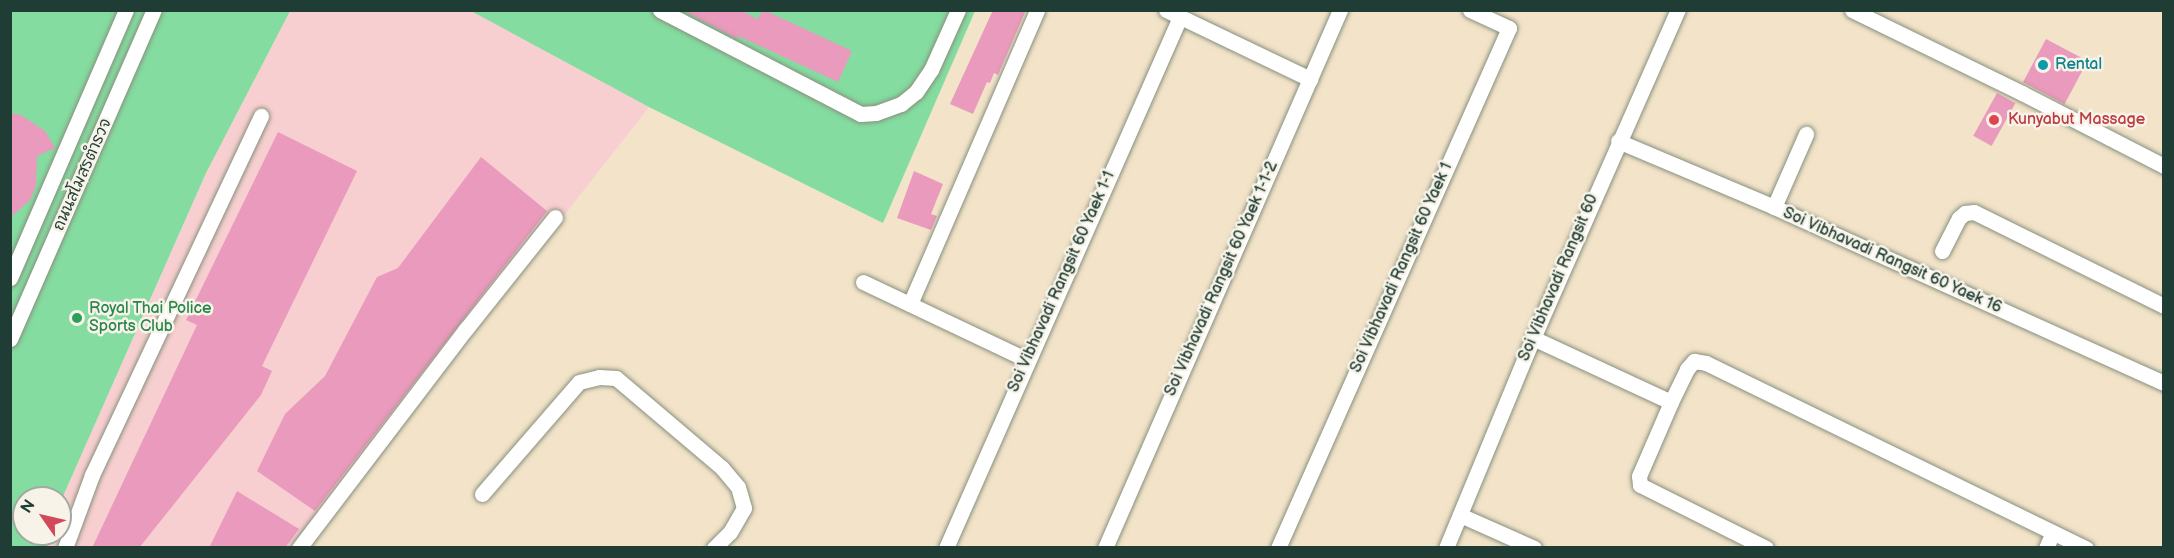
<!DOCTYPE html>
<html>
<head>
<meta charset="utf-8">
<style>
	body { margin:0 }
	#map { position:relative; width:2174px; height:558px; overflow:hidden; background:#f2e3c9; font-family:"Balsamiq Sans","Playpen Sans Thai",sans-serif }
	div>[style] { position:absolute }
	.built>* { inset:0; background:#f7cfd0 }
	.green>* { inset:0; background:#84dca0 }
	.building>* { inset:0; background:#ea9abc; transform-origin:0 0 }
	.roads { filter:drop-shadow(0 0 2px #88907e) drop-shadow(0 0 2px #88907e) }
	.minor>* { height:15px; margin:-7.5px; padding:0 7.5px; transform-origin:7.5px; border-radius:7.5px; background:#fff }
	.dots>* { width:16px; height:16px; translate:-50% -50%; box-sizing:border-box; border:3px solid #f7f3e8; border-radius:50% }
	span { translate:-50% -50%; white-space:nowrap; text-align:center; line-height:1.15; -webkit-text-stroke:5px #f7f3e8; paint-order:stroke }
	.culture-label { font-size:16px; color:#0d838f }
	.left { translate:0 -50%; text-align:left }
	.health-label { font-size:16px; color:#be3a42 }
	.street-label { font-size:16px; color:#1f3d34 }
	.leisure-label { font-size:16px; color:#27864d }
	.frame { position:absolute; inset:0; border:12px solid #1f3d34; pointer-events:none }
	.north { position:absolute; left:12px; top:486px; width:60px; height:60px; box-sizing:border-box; background:#f7f3e8; border:2px solid #a1aaa0; border-radius:50%; rotate:304deg; font-size:16px; font-weight:700; line-height:24px; text-align:center; color:#1f3d34 }
	.north::after { content:''; display:block; margin:auto; width:21px; height:27px; background:#d1495b; clip-path:polygon(50% 0,100% 100%,50% 72%,0 100%) }
</style>
</head>
<body>
<div id="map">
	<div class="built">
		<i style="clip-path:polygon(290px 11px,471px 11px,649px 107px,304px 547px,47px 548px,50px 534px,60px 534px,60px 503px,206px 173px)"></i>
	</div>
	<div class="green">
		<i style="clip-path:polygon(10px 11px,290px 11px,206px 173px,60px 503px,60px 498px,24px 498px,24px 534px,50px 534px,47px 547px,11px 547px)"></i>
		<i style="clip-path:polygon(471px 11px,975px 11px,883px 223px,649px 107px)"></i>
	</div>
	<div class="building">
		<i style="clip-path:polygon(682px 10px,741px 10px,757px 19px,764px 10px,852px 51px,838px 82px,738px 36px,737px 39px)"></i>
		<i style="clip-path:polygon(993px 10px,1026px 10px,998px 75px,994px 73px,990px 83px,987px 82px,973px 114px,950px 104px)"></i>
		<i style="left:2046px;top:39px;width:47px;height:49px;rotate:28deg"></i>
		<i style="left:1997px;top:93px;width:21px;height:49px;rotate:29deg"></i>
		<i style="clip-path:polygon(10px 113px,21px 115px,45px 131px,55px 148px,37px 156px,36px 186px,30px 200px,10px 218px)"></i>
		<i style="clip-path:polygon(278px 132px,357px 171px,262px 366px,272px 371px,261px 395px,139px 548px,92px 548px,197px 325px,186px 320px)"></i>
		<i style="clip-path:polygon(481px 157px,547px 211px,315px 511px,257px 471px,285px 414px,325px 376px,377px 277px,398px 268px)"></i>
		<i style="clip-path:polygon(914px 171px,943px 184px,931px 214px,937px 216px,931px 230px,897px 218px)"></i>
		<i style="clip-path:polygon(237px 491px,299px 529px,285px 548px,209px 548px)"></i>
	</div>
	<div class="roads">
		<div class="minor">
			<i style="left:660px;top:10px;width:226px;rotate:27.4deg"></i>
			<i style="left:861px;top:114px;width:15px;rotate:-4deg"></i>
			<i style="left:876px;top:113px;width:27px;rotate:-20deg"></i>
			<i style="left:901px;top:104px;width:19px;rotate:-39deg"></i>
			<i style="left:916px;top:92px;width:27px;rotate:-56deg"></i>
			<i style="left:931px;top:70px;width:66px;rotate:-65.8deg"></i>
			<i style="left:1166px;top:10px;width:160px;rotate:25.6deg"></i>
			<i style="left:1852px;top:10px;width:189px;rotate:26deg"></i>
			<i style="left:2022px;top:93px;width:160px;rotate:27.2deg"></i>
			<i style="left:1618px;top:141px;width:169px;rotate:22.9deg"></i>
			<i style="left:1774px;top:207px;width:428px;rotate:24.3deg"></i>
			<i style="left:1774px;top:207px;width:80px;rotate:-66.3deg"></i>
			<i style="left:1942px;top:251px;width:37px;rotate:-63deg"></i>
			<i style="left:1959px;top:218px;width:8px;rotate:-40deg"></i>
			<i style="left:1965px;top:213px;width:9px;rotate:-6deg"></i>
			<i style="left:1974px;top:212px;width:212px;rotate:26.3deg"></i>
			<i style="left:10px;top:278px;width:292px;rotate:-66.6deg"></i>
			<i style="left:863px;top:282px;width:182px;rotate:25.4deg"></i>
			<i style="left:910px;top:304px;width:320px;rotate:-66.6deg"></i>
			<i style="left:1533px;top:338px;width:152px;rotate:24.9deg"></i>
			<i style="left:10px;top:339px;width:359px;rotate:-66.4deg"></i>
			<i style="left:482px;top:494px;width:148px;rotate:-49.1deg"></i>
			<i style="left:579px;top:382px;width:21px;rotate:-14deg"></i>
			<i style="left:599px;top:377px;width:17px;rotate:3deg"></i>
			<i style="left:616px;top:378px;width:139px;rotate:40.3deg"></i>
			<i style="left:722px;top:468px;width:25px;rotate:50deg"></i>
			<i style="left:738px;top:487px;width:22px;rotate:74deg"></i>
			<i style="left:744px;top:508px;width:28px;rotate:120deg"></i>
			<i style="left:730px;top:532px;width:23px;rotate:135deg"></i>
			<i style="left:1460px;top:515px;width:81px;rotate:24deg"></i>
			<i style="left:65px;top:548px;width:78px;rotate:-69.7deg"></i>
			<i style="left:92px;top:475px;width:397px;rotate:-64.8deg"></i>
			<i style="left:299px;top:548px;width:275px;rotate:-52.7deg"></i>
			<i style="left:466px;top:329px;width:143px;rotate:-51.5deg"></i>
			<i style="left:946px;top:548px;width:580px;rotate:-66.22deg"></i>
			<i style="left:1105px;top:548px;width:587px;rotate:-66.4deg"></i>
			<i style="left:1278px;top:548px;width:569px;rotate:-66.05deg"></i>
			<i style="left:1509px;top:28px;width:43px;rotate:-155.2deg"></i>
			<i style="left:1446px;top:548px;width:227px;rotate:-67.5deg"></i>
			<i style="left:1533px;top:338px;width:359px;rotate:-66.2deg"></i>
			<i style="left:1766px;top:548px;width:141px;rotate:-153.4deg"></i>
			<i style="left:1640px;top:485px;width:9px;rotate:-96deg"></i>
			<i style="left:1639px;top:476px;width:81px;rotate:-66.6deg"></i>
			<i style="left:1671px;top:402px;width:37px;rotate:-64deg"></i>
			<i style="left:1687px;top:369px;width:11px;rotate:-49deg"></i>
			<i style="left:1694px;top:361px;width:12px;rotate:9deg"></i>
			<i style="left:1706px;top:363px;width:423px;rotate:26deg"></i>
			<i style="left:2046px;top:548px;width:17px;rotate:-66deg"></i>
		</div>
	</div>
	<div class="dots">
		<i style="left:2043px;top:65px;background:#0f9aa8"></i>
		<i style="left:1994px;top:120px;background:#e0444e"></i>
		<i style="left:77px;top:318px;background:#2e9e5b"></i>
	</div>
	<div class="culture-label">
		<span class="left" style="left:2055px;top:65px">Rental</span>
	</div>
	<div class="health-label">
		<span class="left" style="left:2008px;top:120px">Kunyabut Massage</span>
	</div>
	<div class="street-label">
		<span style="left:83px;top:175px;rotate:-66deg">ถนนสโมสรตำรวจ</span>
		<span style="left:1892px;top:261px;rotate:24deg">Soi Vibhavadi Rangsit 60 Yaek 16</span>
		<span style="left:1402px;top:268px;rotate:-66deg">Soi Vibhavadi Rangsit 60 Yaek 1</span>
		<span style="left:1559px;top:278px;rotate:-67deg">Soi Vibhavadi Rangsit 60</span>
		<span style="left:1222px;top:279px;rotate:-66deg">Soi Vibhavadi Rangsit 60 Yaek 1-1-2</span>
		<span style="left:1062px;top:282px;rotate:-66deg">Soi Vibhavadi Rangsit 60 Yaek 1-1</span>
	</div>
	<div class="leisure-label">
		<span class="left" style="left:89px;top:318px">Royal Thai Police<br>Sports Club</span>
	</div>
	<div class="frame"></div>
	<div class="north">N</div>
</div>
</body>
</html>
